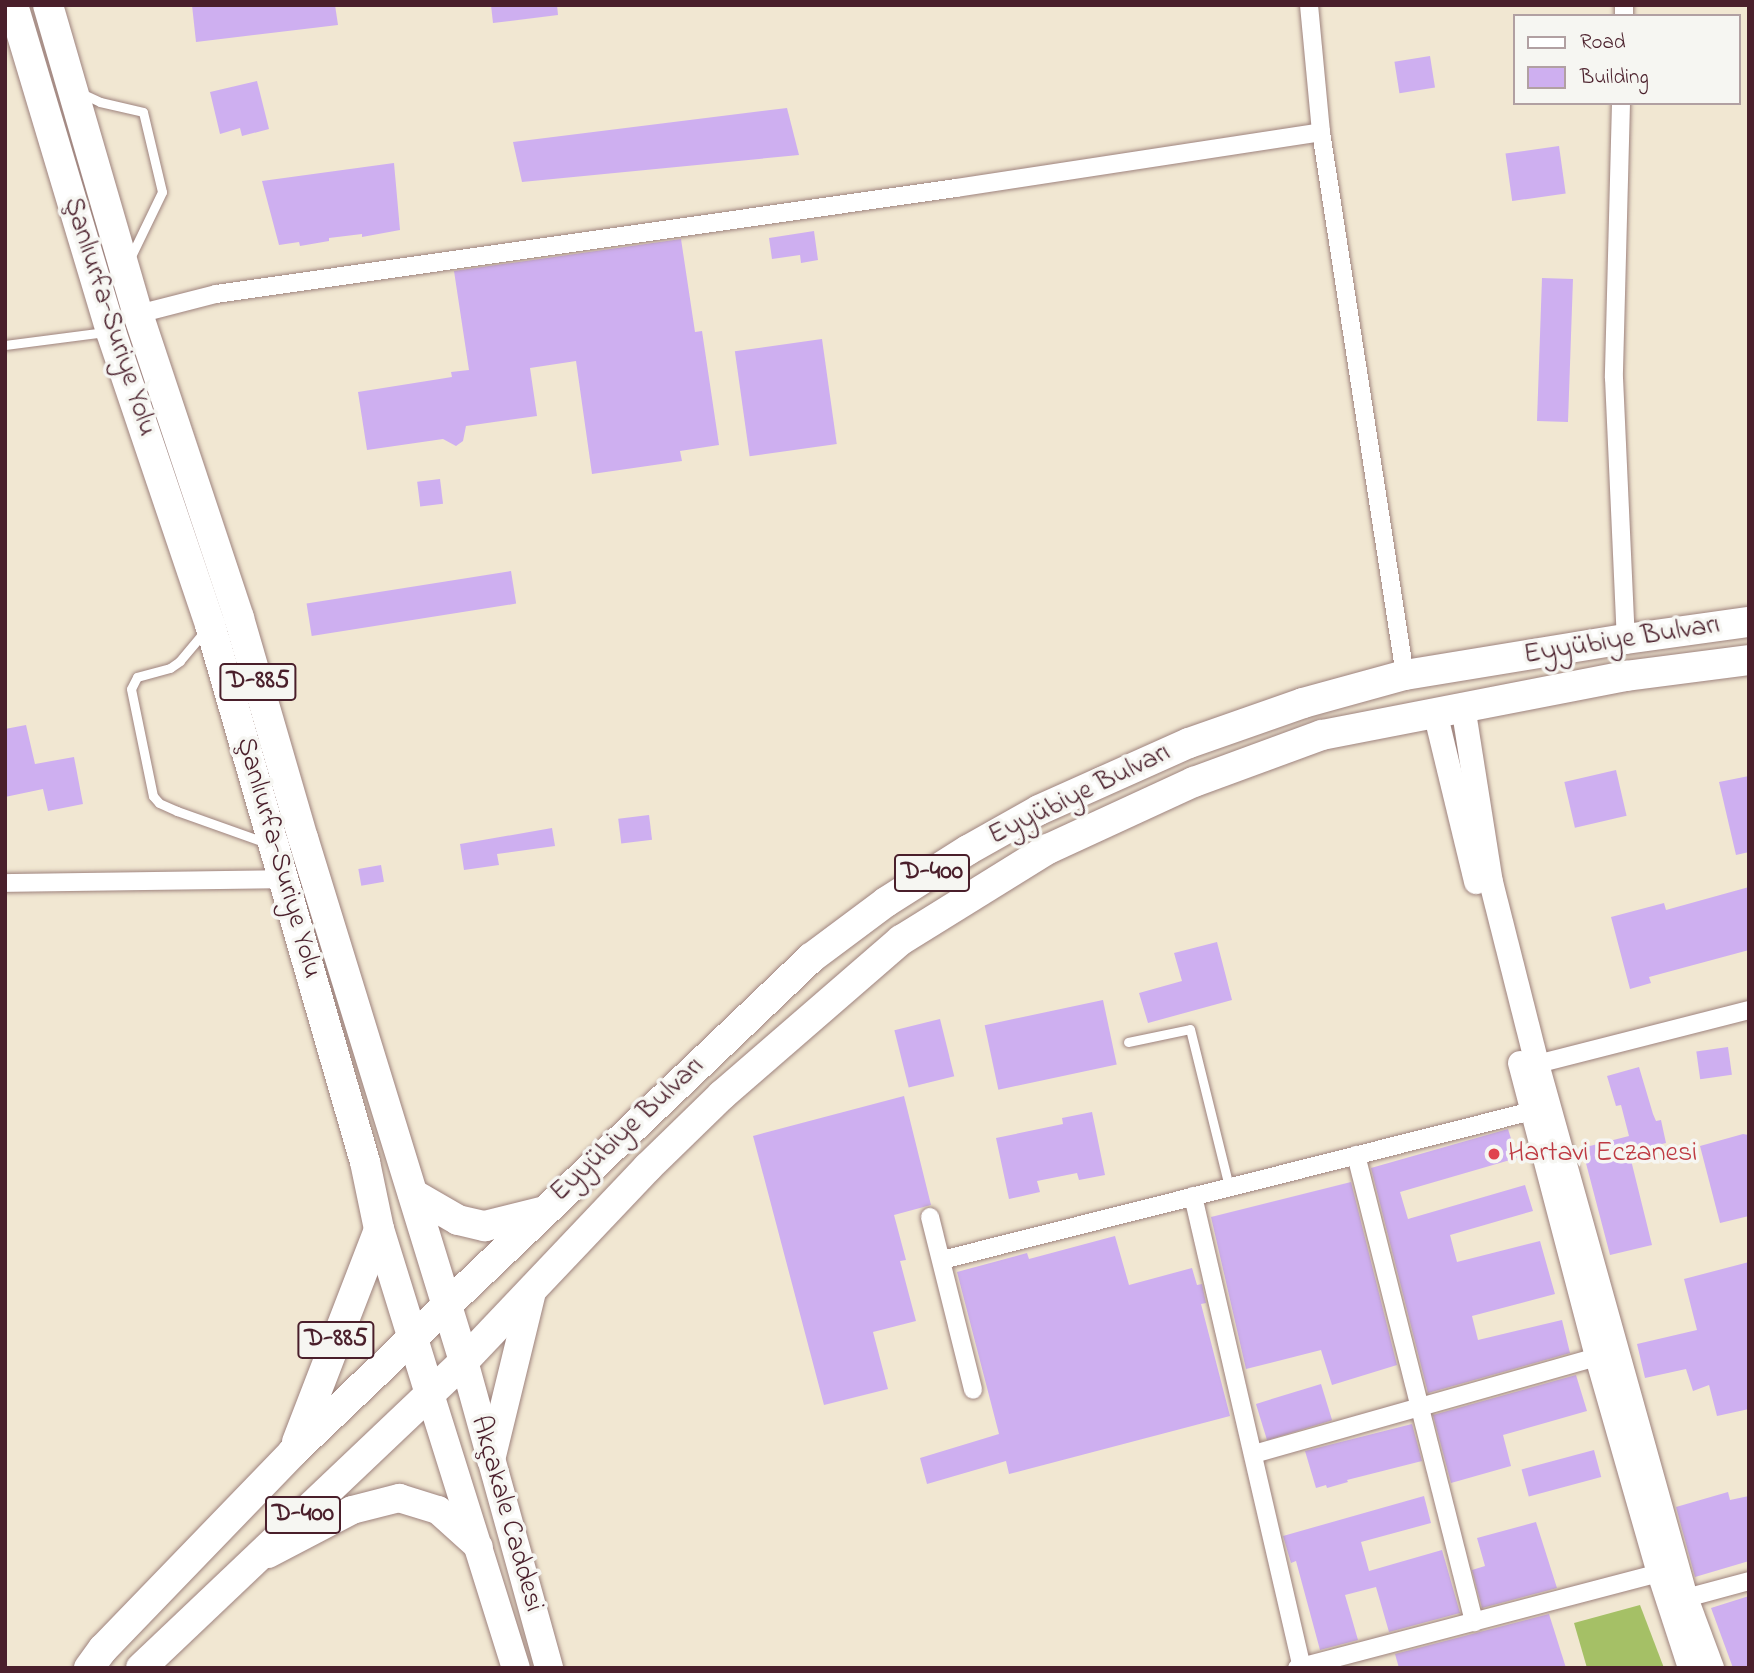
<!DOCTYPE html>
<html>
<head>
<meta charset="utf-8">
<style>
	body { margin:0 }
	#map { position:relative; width:1754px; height:1673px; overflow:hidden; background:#f1e7d2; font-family:"Indie Flower",sans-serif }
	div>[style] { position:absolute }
	.green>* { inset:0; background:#a5c066 }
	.building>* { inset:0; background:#ceaff0; transform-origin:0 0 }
	.roads { filter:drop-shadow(0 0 2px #9e837e) drop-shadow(0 0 2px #9e837e) }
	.service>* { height:9px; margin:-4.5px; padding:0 4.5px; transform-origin:4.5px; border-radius:4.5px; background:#fff }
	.minor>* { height:18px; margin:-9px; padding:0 9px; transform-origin:9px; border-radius:9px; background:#fff }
	.secondary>* { height:24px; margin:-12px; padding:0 12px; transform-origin:12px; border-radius:12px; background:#fff }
	.primary>* { height:28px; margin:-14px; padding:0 14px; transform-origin:14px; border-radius:14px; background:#fff }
	.trunk>* { height:30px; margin:-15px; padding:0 15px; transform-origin:15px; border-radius:15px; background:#fff }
	.dots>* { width:19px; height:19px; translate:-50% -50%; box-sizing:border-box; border:4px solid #f6f6f2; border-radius:50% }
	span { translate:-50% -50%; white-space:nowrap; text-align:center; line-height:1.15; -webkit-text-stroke:7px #f6f6f2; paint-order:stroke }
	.shield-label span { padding:2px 5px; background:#f6f6f2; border:2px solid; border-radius:5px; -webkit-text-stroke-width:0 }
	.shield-label { font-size:26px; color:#4a1f2b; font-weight:700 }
	.street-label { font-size:28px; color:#4a1f2b }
	.health-label { font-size:28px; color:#be3a42 }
	.left { translate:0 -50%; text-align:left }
	.frame { position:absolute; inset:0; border:7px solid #4a1f2b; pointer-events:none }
	.legend { position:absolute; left:1513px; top:14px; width:228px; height:91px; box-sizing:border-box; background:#f6f6f2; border:2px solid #b1a0a2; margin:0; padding:9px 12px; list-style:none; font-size:21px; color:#4a1f2b }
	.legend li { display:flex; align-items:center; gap:14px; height:35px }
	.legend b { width:35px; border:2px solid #b1a0a2 }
</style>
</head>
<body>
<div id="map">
	<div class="green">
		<i style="clip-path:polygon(1640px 1605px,1664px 1668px,1587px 1668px,1574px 1623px)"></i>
	</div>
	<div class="building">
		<i style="clip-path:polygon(192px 5px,335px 5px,338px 25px,196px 42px)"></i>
		<i style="clip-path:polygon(491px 5px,557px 5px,558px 15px,493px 23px)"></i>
		<i style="left:1430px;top:56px;width:32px;height:36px;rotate:81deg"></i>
		<i style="clip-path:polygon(257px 81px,269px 129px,242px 136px,240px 128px,220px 134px,210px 92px)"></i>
		<i style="clip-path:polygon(787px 108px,799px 155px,522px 182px,513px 142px)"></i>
		<i style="left:1559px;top:146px;width:48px;height:54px;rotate:82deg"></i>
		<i style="clip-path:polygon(394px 163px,400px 230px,362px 237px,362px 234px,329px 238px,329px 241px,300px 246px,299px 242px,279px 245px,262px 181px)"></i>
		<i style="clip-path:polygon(814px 231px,818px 260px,801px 263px,800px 255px,772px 259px,769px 238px)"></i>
		<i style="clip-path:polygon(681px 239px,695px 332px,702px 331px,719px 445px,680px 451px,682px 461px,592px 474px,576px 361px,530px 368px,537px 416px,466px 426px,463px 441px,456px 446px,443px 439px,367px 450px,358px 392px,452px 377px,451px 372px,469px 370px,454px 271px)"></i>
		<i style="left:1542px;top:278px;width:31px;height:143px;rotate:2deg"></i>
		<i style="left:822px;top:339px;width:106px;height:88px;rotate:82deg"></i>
		<i style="left:440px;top:479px;width:25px;height:23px;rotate:83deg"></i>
		<i style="left:511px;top:571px;width:33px;height:207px;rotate:81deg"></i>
		<i style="clip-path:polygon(26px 725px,35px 764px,74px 757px,83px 804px,48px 811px,43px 789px,5px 797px,5px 729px)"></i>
		<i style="left:1616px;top:770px;width:47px;height:53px;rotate:77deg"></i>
		<i style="clip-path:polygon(1749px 776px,1749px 852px,1736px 855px,1719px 782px)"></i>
		<i style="left:649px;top:815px;width:25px;height:31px;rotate:83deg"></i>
		<i style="clip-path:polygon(552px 828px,555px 846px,497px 854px,499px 865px,464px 870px,460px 844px)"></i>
		<i style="left:381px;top:865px;width:17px;height:23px;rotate:80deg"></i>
		<i style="clip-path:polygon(1749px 887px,1749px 950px,1649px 977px,1651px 983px,1630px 989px,1611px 917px,1664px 903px,1666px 910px)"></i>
		<i style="clip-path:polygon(1217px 942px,1232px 1000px,1148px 1023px,1139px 993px,1182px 981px,1174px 953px)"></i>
		<i style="left:1103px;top:1000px;width:66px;height:121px;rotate:78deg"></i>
		<i style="left:940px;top:1019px;width:59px;height:47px;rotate:76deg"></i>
		<i style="left:1728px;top:1047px;width:28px;height:32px;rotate:82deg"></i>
		<i style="clip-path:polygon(1639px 1067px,1653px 1114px,1656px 1121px,1661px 1120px,1666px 1143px,1629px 1152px,1652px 1245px,1610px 1255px,1582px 1148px,1629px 1136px,1621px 1105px,1616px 1106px,1607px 1076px)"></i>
		<i style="clip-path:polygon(904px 1096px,931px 1205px,894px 1215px,906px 1260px,900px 1261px,916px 1321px,873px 1332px,888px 1389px,824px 1405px,753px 1136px)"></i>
		<i style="clip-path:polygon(1092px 1112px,1105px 1175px,1079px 1180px,1077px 1173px,1037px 1181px,1040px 1192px,1009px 1199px,996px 1138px,1063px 1124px,1062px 1118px)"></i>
		<i style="clip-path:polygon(1508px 1129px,1517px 1158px,1400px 1192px,1408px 1219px,1525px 1185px,1533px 1211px,1450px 1235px,1457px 1262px,1540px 1241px,1555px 1294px,1472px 1316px,1478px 1340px,1562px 1320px,1570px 1353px,1428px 1393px,1371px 1168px)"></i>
		<i style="clip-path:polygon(1743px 1134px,1749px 1135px,1749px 1216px,1720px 1223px,1700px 1146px)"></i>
		<i style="clip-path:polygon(1351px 1182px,1397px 1365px,1332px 1385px,1321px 1350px,1246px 1369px,1211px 1217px)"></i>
		<i style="clip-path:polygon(1115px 1236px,1129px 1285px,1192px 1268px,1197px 1285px,1202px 1284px,1206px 1303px,1201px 1304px,1230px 1416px,1009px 1474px,1006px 1461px,927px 1484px,920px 1458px,999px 1434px,957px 1272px,1027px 1253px,1029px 1259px)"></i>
		<i style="clip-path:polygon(1749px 1262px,1749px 1409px,1717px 1416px,1709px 1385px,1693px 1391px,1686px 1369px,1645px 1378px,1637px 1344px,1697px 1330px,1684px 1279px)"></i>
		<i style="clip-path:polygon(1576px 1375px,1587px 1411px,1503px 1435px,1511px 1466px,1451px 1483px,1433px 1415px)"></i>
		<i style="left:1321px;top:1384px;width:38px;height:68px;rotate:73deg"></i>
		<i style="clip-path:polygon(1412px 1424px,1422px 1461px,1347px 1480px,1348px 1482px,1327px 1488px,1326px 1485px,1316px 1488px,1305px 1451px)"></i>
		<i style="left:1594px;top:1450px;width:28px;height:75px;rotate:75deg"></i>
		<i style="clip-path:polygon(1728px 1492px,1730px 1500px,1749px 1496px,1749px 1561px,1695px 1577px,1676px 1507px)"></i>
		<i style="clip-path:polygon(1424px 1496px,1431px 1523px,1361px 1542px,1369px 1571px,1442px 1550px,1460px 1613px,1389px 1632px,1376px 1587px,1345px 1595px,1358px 1640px,1320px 1650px,1296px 1561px,1291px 1563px,1283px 1536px)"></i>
		<i style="clip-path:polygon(1536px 1522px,1557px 1588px,1482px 1608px,1472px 1570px,1485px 1566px,1477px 1538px)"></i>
		<i style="clip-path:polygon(1749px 1596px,1749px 1668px,1733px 1668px,1711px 1608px)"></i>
		<i style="clip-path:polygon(1549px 1614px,1566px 1668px,1399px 1668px,1395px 1654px)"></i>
	</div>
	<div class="roads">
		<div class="service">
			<i style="left:81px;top:93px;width:21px;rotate:25deg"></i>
			<i style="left:100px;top:102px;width:44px;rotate:13.1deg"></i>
			<i style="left:143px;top:112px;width:82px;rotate:76.6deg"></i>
			<i style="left:162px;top:192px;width:71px;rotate:115.8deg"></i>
			<i style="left:5px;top:345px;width:101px;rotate:-7.4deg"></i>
			<i style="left:204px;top:632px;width:38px;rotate:130deg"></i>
			<i style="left:180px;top:661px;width:12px;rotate:145deg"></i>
			<i style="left:170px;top:668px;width:34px;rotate:165deg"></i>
			<i style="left:137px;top:677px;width:13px;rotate:117deg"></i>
			<i style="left:131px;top:689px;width:109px;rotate:78.4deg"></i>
			<i style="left:153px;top:796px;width:9px;rotate:49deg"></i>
			<i style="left:159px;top:803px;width:20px;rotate:24deg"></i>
			<i style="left:177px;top:811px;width:96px;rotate:19.6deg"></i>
			<i style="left:1128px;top:1042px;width:63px;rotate:-11.8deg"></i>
			<i style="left:1190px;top:1029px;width:163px;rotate:76.1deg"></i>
		</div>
		<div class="minor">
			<i style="left:1309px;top:5px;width:128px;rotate:84.6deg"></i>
			<i style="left:1321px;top:132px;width:549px;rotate:81.21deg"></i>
			<i style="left:1624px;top:16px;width:11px;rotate:-90deg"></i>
			<i style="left:1621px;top:103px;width:275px;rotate:91.5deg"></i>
			<i style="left:1614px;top:378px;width:261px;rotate:87.4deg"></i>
			<i style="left:138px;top:314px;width:81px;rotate:-14.4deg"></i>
			<i style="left:216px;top:294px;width:748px;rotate:-8.15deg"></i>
			<i style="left:956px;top:188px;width:369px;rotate:-8.7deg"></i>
			<i style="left:5px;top:883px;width:281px;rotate:-0.8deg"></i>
			<i style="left:1537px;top:1064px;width:219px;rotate:-14.3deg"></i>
			<i style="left:1356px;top:1155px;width:482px;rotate:75.8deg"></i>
			<i style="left:1193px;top:1196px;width:483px;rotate:77deg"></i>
			<i style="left:930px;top:1217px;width:178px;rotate:76deg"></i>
			<i style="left:942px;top:1260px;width:609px;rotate:-14.17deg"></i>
			<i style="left:1254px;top:1454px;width:356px;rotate:-15.8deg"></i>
			<i style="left:1686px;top:1598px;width:65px;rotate:-15.1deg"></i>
			<i style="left:1297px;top:1668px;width:374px;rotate:-14.7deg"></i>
		</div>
		<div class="secondary">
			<i style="left:1463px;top:706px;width:178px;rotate:81deg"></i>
			<i style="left:1491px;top:882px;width:188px;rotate:75.8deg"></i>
			<i style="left:1537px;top:1064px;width:554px;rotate:74.41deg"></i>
			<i style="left:1686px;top:1598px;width:75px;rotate:69.6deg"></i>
			<i style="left:1435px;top:712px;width:175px;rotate:76.4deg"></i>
			<i style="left:1520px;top:1063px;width:304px;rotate:75.3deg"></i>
			<i style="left:1597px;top:1357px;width:225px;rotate:74deg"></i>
			<i style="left:1659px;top:1573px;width:100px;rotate:71.9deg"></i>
		</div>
		<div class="primary">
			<i style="left:464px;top:1361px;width:319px;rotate:74.5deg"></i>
			<i style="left:430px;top:1394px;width:287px;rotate:72.6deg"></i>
			<i style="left:491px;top:1460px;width:177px;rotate:-76.3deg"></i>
			<i style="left:268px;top:1554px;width:95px;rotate:-27.6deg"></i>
			<i style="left:352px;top:1510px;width:49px;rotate:-14.3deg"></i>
			<i style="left:399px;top:1498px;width:41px;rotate:17.1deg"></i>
			<i style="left:438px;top:1510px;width:55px;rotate:42.1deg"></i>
		</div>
		<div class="trunk">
			<i style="left:13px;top:5px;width:341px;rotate:73.3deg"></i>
			<i style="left:111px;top:332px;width:309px;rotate:71.3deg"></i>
			<i style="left:210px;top:625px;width:559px;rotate:73.9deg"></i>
			<i style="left:365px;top:1162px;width:68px;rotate:78.2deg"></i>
			<i style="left:379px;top:1229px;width:173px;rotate:72.8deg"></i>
			<i style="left:48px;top:5px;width:322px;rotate:73.8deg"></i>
			<i style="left:138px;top:314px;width:320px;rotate:71.6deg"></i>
			<i style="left:239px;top:618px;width:229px;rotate:73.8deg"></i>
			<i style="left:303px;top:838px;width:547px;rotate:72.89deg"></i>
			<i style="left:413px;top:1194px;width:52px;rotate:30deg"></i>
			<i style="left:458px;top:1220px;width:28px;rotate:13deg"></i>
			<i style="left:485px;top:1226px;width:58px;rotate:-14deg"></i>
			<i style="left:297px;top:1442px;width:228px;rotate:-68.9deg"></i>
			<i style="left:89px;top:1668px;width:24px;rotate:-54deg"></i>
			<i style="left:103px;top:1649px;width:274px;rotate:-46deg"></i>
			<i style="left:293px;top:1452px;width:716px;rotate:-43.64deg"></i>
			<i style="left:811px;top:958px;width:94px;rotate:-36.7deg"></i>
			<i style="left:886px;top:902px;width:97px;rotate:-32.4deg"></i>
			<i style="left:968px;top:850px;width:81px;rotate:-29.4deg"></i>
			<i style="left:1039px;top:810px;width:164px;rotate:-24.1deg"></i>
			<i style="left:1189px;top:743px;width:121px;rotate:-19.3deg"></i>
			<i style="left:1303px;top:703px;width:106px;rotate:-15.4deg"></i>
			<i style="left:1405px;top:675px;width:224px;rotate:-9.3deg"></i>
			<i style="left:1626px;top:639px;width:124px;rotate:-7.9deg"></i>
			<i style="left:141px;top:1668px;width:446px;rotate:-43.5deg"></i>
			<i style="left:464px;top:1361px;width:267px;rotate:-46.5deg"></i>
			<i style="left:648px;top:1167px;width:103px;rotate:-44.2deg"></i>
			<i style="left:722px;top:1095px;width:237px;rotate:-40.9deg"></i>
			<i style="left:901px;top:940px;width:173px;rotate:-31.8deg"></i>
			<i style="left:1048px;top:849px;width:161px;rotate:-24.7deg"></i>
			<i style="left:1194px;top:782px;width:136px;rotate:-20.2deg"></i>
			<i style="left:1322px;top:735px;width:310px;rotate:-11deg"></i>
			<i style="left:1626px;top:676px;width:124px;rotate:-7.4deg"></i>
		</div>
	</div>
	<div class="dots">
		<i style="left:1494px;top:1154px;background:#e0444e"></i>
	</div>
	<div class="shield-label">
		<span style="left:258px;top:682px">D-885</span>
		<span style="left:932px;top:873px">D-400</span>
		<span style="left:336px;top:1340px">D-885</span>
		<span style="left:303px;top:1515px">D-400</span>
	</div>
	<div class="street-label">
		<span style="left:109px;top:317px;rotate:72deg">Şanlıurfa-Suriye Yolu</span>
		<span style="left:1622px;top:641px;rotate:-9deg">Eyyübiye Bulvarı</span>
		<span style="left:1080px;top:795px;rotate:-26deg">Eyyübiye Bulvarı</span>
		<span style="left:278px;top:858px;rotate:74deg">Şanlıurfa-Suriye Yolu</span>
		<span style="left:628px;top:1130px;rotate:-43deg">Eyyübiye Bulvarı</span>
		<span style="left:506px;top:1514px;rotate:74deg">Akçakale Caddesi</span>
	</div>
	<div class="health-label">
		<span class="left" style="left:1508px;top:1154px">Hartavi Eczanesi</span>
	</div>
	<div class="frame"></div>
	<ul class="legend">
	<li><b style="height:9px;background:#fff"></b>Road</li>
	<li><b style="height:19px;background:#ceaff0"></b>Building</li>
	</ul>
</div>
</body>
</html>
